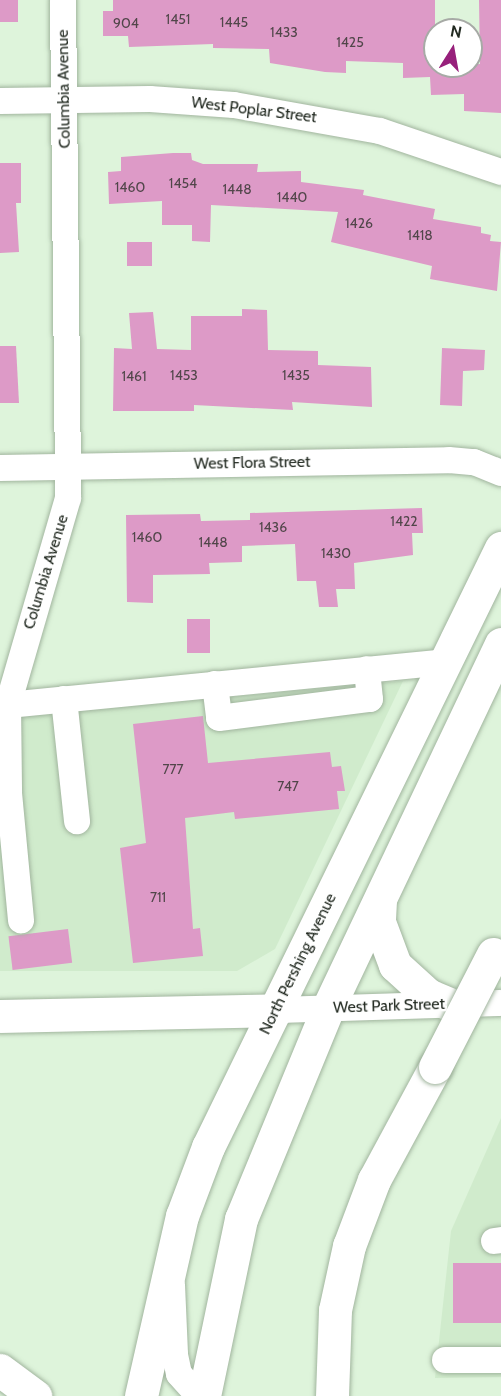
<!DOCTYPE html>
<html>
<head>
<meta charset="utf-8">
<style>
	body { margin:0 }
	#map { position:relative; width:501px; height:1396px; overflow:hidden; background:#def4db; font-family:Cabin,sans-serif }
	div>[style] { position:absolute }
	.built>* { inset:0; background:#d0ebcc }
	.building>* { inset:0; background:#dd9ac7; transform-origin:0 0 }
	.roads { filter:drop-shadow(0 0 2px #a1b59e) drop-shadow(0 0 2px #a1b59e) }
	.minor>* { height:26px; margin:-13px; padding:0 13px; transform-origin:13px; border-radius:13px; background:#fff }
	.major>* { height:33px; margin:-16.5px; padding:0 16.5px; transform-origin:16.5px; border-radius:16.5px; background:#fff }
	.highway>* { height:33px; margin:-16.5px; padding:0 16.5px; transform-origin:16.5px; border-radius:16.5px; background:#fff }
	.bridges { filter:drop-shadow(0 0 2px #a1b59e) drop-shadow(0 0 2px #a1b59e) }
	.highway-bridge>* { height:33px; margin:-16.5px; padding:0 16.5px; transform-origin:16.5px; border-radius:16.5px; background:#fff }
	span { translate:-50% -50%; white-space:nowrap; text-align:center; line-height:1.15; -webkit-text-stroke:4.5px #fff; paint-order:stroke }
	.number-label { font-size:14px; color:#51464a }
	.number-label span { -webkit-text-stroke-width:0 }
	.street-label { font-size:16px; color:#222a21 }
	.north { position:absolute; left:423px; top:18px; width:60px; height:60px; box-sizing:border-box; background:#fff; border:2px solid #a7aaa6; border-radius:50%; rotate:11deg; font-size:16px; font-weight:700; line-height:24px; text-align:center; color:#222a21 }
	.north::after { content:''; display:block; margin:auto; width:21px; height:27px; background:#97207b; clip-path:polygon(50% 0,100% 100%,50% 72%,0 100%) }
</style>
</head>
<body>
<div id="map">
	<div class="built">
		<i style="clip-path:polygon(403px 681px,275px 949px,237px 971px,0 971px,0 718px)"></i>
		<i style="clip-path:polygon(501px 1118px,501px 1377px,435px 1378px,451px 1231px)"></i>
	</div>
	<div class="building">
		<i style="left:0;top:0;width:18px;height:22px"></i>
		<i style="clip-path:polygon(113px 0,435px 0,435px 66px,480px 64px,479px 0,501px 0,501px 113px,464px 111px,464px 94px,431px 95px,430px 77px,403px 78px,403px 63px,346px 61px,346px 73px,325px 72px,270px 63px,269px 49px,213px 48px,213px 44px,129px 47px,128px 36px,103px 36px,103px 11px,113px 11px)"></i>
		<i style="clip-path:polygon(173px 153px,191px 153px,192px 160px,203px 164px,258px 164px,257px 172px,301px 171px,301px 182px,364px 190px,363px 195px,435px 209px,433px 219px,481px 227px,481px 233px,491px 235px,490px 241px,501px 242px,497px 291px,430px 279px,432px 266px,331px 242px,338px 212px,211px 205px,210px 242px,192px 241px,192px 225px,162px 225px,162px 201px,109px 204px,108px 172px,121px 171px,121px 157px)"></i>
		<i style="clip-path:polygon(0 163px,21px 163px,21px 203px,16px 203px,19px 252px,0 253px)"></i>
		<i style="left:152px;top:242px;width:24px;height:25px;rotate:90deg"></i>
		<i style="clip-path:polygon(242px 309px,267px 310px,268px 350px,318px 351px,318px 365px,371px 367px,372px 407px,292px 402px,293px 410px,194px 405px,194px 411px,113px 411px,114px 348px,132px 349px,129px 313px,153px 312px,157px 349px,191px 350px,191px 316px,242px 316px)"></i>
		<i style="clip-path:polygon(0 346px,16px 346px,19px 403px,0 403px)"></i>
		<i style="clip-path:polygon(442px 348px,485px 350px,484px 370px,463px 371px,462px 406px,440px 405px)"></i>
		<i style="clip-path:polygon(422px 508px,423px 533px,412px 533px,413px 555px,354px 563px,355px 589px,336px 589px,338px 607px,319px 607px,316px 581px,297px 581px,295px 544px,242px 546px,242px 562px,209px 563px,210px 574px,153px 575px,153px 603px,127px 602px,126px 515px,200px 514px,201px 521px,250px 520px,250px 513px)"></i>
		<i style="left:187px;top:619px;width:23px;height:34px"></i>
		<i style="clip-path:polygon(203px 716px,208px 763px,330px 752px,332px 767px,341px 766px,345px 791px,337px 791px,339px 809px,235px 819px,234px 812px,185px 818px,193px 929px,200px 928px,203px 956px,133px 963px,120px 848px,146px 843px,133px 724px)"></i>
		<i style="left:68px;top:929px;width:34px;height:60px;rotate:83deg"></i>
		<i style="left:501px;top:1263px;width:60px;height:48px;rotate:90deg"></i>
	</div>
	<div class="roads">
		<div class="minor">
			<i style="left:63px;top:0;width:498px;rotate:89.4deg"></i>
			<i style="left:68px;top:498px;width:216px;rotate:106.2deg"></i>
			<i style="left:8px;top:705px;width:437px;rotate:-5.6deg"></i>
			<i style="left:0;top:101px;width:150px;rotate:-0.8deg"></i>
			<i style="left:150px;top:99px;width:84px;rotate:4.1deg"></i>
			<i style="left:234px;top:105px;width:148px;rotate:10.1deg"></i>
			<i style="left:380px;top:131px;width:128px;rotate:18.7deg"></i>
			<i style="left:0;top:468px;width:449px;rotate:-1deg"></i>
			<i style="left:449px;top:460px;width:25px;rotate:5deg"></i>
			<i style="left:474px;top:462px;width:29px;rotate:22deg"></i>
			<i style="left:215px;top:684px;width:34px;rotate:83deg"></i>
			<i style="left:219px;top:718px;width:152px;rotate:-7.2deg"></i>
			<i style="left:370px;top:699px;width:30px;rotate:-96deg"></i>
			<i style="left:64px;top:699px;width:123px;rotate:83.9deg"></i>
			<i style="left:8px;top:705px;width:88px;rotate:89.3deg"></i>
			<i style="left:9px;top:793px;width:128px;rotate:84.6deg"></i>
			<i style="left:276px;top:1010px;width:225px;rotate:-1.8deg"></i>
			<i style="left:494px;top:1241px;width:7px;rotate:-8deg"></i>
			<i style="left:172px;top:1285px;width:70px;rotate:87.5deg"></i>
			<i style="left:175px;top:1355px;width:19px;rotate:78deg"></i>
			<i style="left:179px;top:1374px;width:30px;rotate:48deg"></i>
			<i style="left:445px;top:1360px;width:56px"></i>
		</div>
		<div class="major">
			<i style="left:380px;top:900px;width:22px;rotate:93deg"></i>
			<i style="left:379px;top:922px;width:46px;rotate:69.6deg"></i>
			<i style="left:395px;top:965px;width:45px;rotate:42.3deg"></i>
			<i style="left:428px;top:995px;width:23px;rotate:23deg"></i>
			<i style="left:141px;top:1396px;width:185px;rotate:-77.2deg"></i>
			<i style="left:182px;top:1216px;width:74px;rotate:-69.4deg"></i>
			<i style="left:208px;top:1147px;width:667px;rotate:-63.93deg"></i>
			<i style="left:204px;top:1396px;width:181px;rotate:-78.2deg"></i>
			<i style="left:241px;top:1219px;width:228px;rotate:-67.6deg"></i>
			<i style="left:328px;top:1008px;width:403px;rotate:-64.6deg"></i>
		</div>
		<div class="highway">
			<i style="left:0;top:1016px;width:276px;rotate:-1.2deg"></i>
			<i style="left:0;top:1370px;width:44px;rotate:36.6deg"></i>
			<i style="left:332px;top:1396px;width:86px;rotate:-88deg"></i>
			<i style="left:335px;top:1310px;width:66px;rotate:-77.7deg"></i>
			<i style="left:349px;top:1246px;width:71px;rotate:-69.3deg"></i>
			<i style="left:374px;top:1180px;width:128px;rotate:-61.6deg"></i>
		</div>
	</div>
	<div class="bridges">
		<div class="highway-bridge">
			<i style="left:435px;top:1067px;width:127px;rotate:-62.8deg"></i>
		</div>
	</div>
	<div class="number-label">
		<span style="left:178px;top:19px">1451</span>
		<span style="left:234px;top:22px">1445</span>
		<span style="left:126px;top:23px">904</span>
		<span style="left:284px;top:32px">1433</span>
		<span style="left:350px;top:42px">1425</span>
		<span style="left:183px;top:183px">1454</span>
		<span style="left:130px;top:187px">1460</span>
		<span style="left:237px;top:189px">1448</span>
		<span style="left:292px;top:197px">1440</span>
		<span style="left:359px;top:223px">1426</span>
		<span style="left:420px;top:235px">1418</span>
		<span style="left:184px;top:375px">1453</span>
		<span style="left:296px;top:375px">1435</span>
		<span style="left:134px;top:376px">1461</span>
		<span style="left:404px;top:521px">1422</span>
		<span style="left:273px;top:527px">1436</span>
		<span style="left:147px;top:537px">1460</span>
		<span style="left:213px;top:542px">1448</span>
		<span style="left:336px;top:553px">1430</span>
		<span style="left:173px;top:769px">777</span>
		<span style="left:288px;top:786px">747</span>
		<span style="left:158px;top:897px">711</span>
	</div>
	<div class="street-label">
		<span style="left:64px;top:89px;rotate:-91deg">Columbia Avenue</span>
		<span style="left:254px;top:110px;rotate:7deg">West Poplar Street</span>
		<span style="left:252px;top:463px;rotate:-1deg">West Flora Street</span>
		<span style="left:46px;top:572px;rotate:-73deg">Columbia Avenue</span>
		<span style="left:298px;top:964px;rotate:-64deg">North Pershing Avenue</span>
		<span style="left:389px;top:1006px;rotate:-2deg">West Park Street</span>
	</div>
	<div class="north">N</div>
</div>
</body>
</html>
